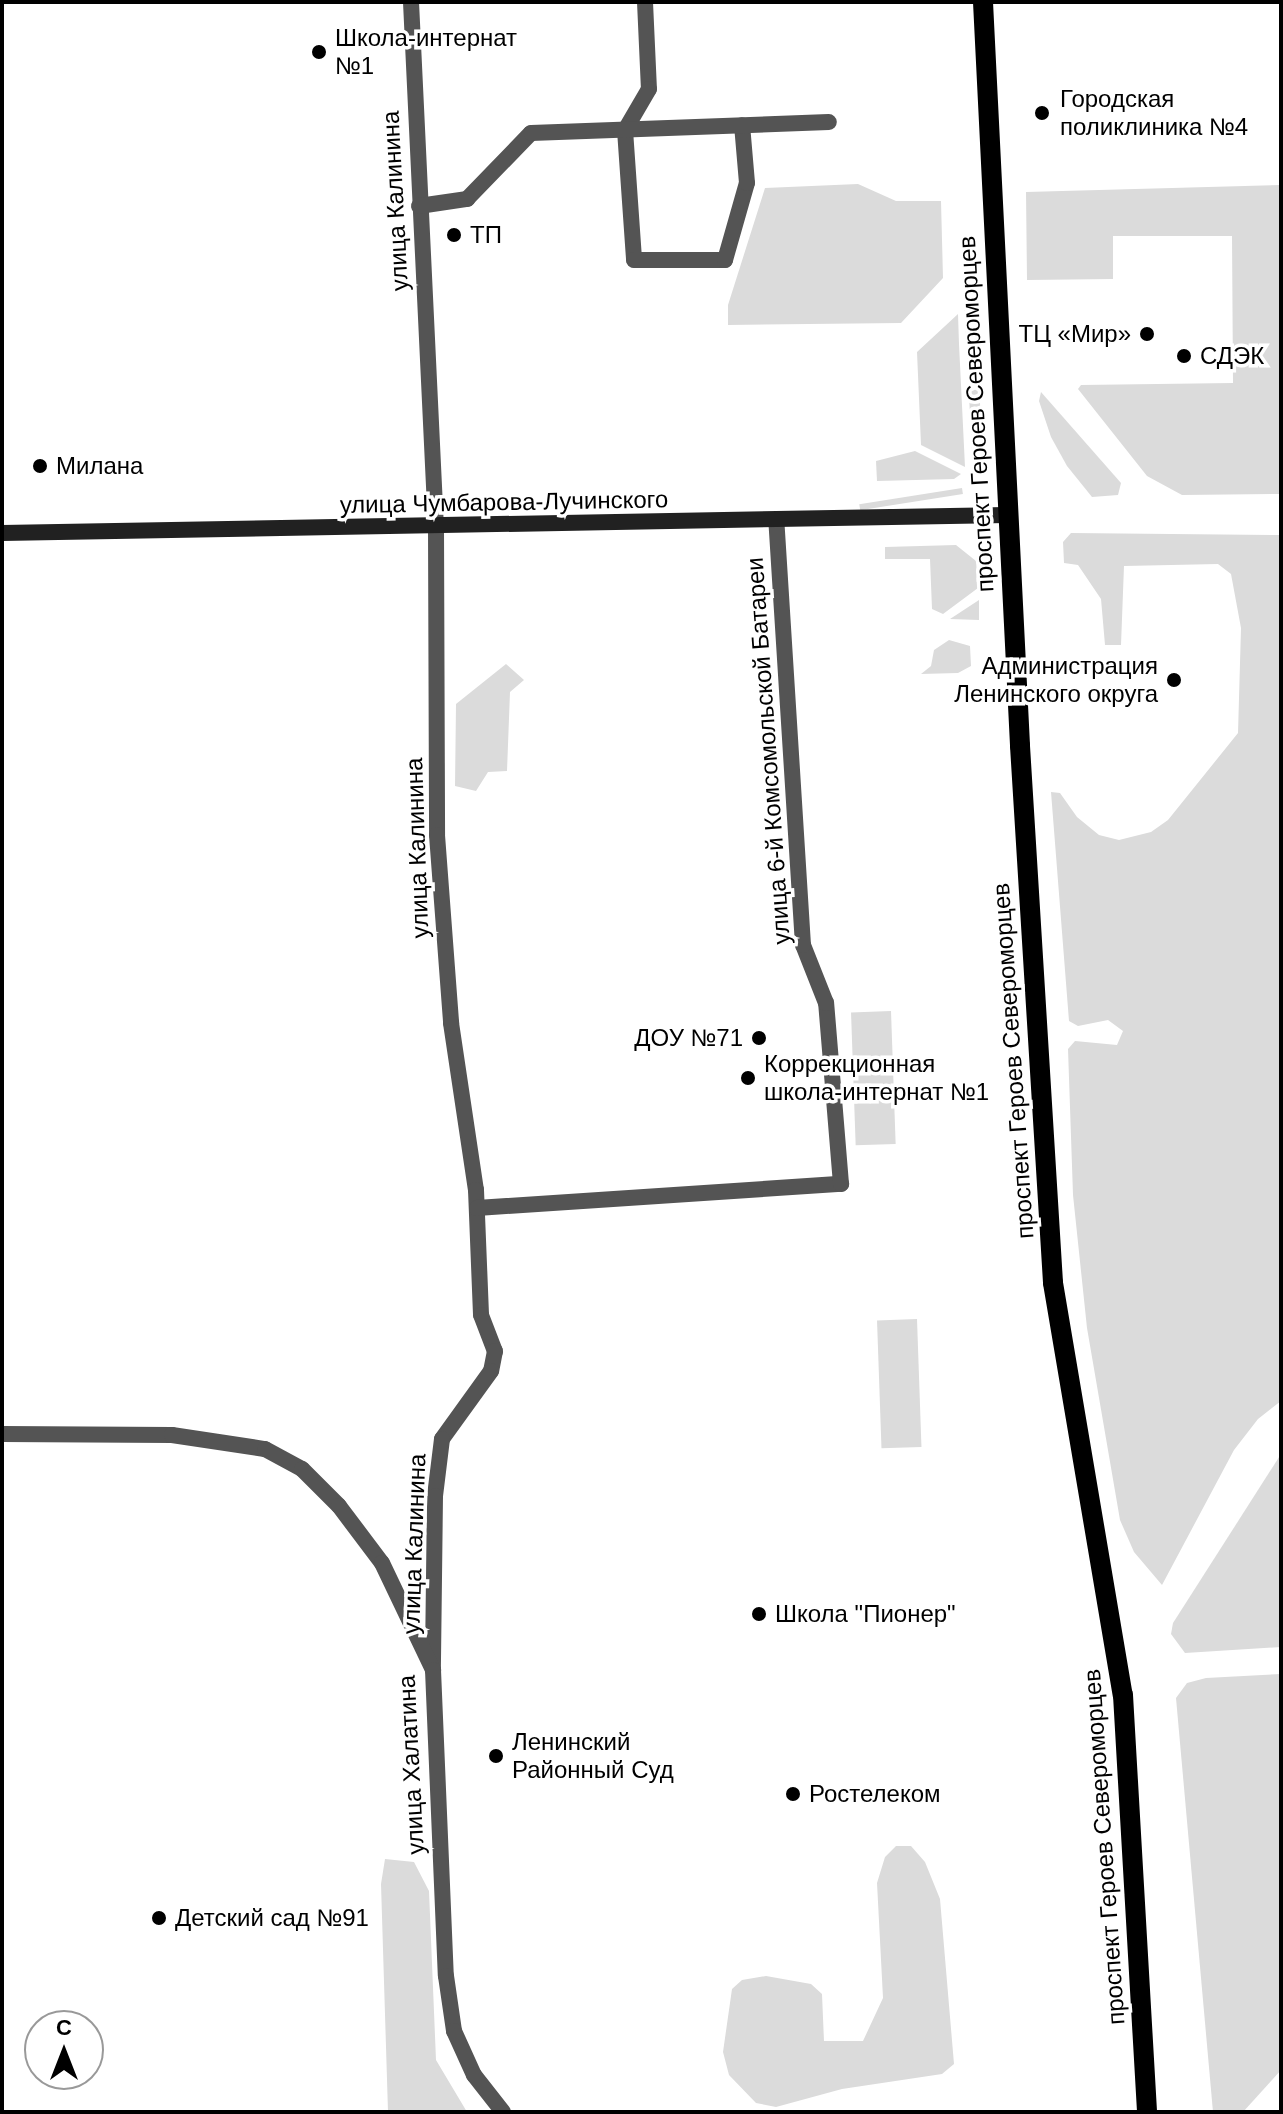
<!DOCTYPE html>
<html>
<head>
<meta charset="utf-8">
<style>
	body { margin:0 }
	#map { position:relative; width:1283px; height:2114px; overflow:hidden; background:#fff; font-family:Helvetica,sans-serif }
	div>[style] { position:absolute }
	.green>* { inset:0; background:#dbdbdb; transform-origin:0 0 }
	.street>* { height:16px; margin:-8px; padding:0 8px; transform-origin:8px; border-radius:8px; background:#545454 }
	.secondary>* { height:16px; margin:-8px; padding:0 8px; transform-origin:8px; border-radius:8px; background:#212121 }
	.primary>* { height:20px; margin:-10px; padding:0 10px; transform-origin:10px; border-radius:10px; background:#000 }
	.dots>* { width:22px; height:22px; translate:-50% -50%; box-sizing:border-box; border:4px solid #fff; border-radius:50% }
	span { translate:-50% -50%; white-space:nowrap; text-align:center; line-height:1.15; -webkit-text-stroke:7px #fff; paint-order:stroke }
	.poi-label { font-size:24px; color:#000 }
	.left { translate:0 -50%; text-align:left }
	.right { translate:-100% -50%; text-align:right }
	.street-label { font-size:24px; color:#000 }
	.frame { position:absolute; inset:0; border:4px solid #000; pointer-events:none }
	.north { position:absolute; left:24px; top:2010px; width:80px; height:80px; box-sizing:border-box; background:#fff; border:2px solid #999; border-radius:50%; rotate:0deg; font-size:22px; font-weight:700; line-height:32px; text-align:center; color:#000 }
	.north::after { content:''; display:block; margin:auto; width:28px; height:36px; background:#000; clip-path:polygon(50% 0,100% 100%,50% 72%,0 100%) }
</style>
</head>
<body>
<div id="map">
	<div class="green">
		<i style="clip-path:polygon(858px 184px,896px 201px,941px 201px,943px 278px,901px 323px,728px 325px,728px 305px,765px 188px)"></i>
		<i style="clip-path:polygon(1281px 185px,1281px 494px,1182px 495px,1147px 476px,1078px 389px,1081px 385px,1233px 383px,1232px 236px,1113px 236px,1113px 279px,1027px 280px,1026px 192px)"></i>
		<i style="clip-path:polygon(975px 290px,983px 471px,973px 472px,964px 300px)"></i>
		<i style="clip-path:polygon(958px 314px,959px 344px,965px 467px,921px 445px,917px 352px)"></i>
		<i style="clip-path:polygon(1041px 392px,1121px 483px,1118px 495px,1092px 497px,1067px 466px,1051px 437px,1039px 401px)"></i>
		<i style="clip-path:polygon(915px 451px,961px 474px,954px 479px,877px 481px,876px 461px)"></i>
		<i style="left:962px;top:488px;width:6px;height:104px;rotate:81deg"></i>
		<i style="clip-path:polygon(1071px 533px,1281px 535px,1281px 1401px,1258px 1419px,1234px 1450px,1162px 1585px,1134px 1552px,1120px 1520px,1087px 1328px,1073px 1195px,1068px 1049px,1075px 1041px,1117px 1045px,1123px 1031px,1108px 1020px,1078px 1026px,1069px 1021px,1051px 792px,1060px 793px,1077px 817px,1099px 835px,1119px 840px,1151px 832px,1168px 820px,1238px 733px,1241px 628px,1231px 574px,1218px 564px,1124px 566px,1121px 645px,1105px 645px,1101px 599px,1078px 565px,1064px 563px,1063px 542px)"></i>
		<i style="clip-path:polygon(956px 545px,976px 561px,978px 588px,943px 614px,932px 609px,930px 559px,885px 559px,885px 547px)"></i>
		<i style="clip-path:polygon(979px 600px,979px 620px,950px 619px)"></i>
		<i style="clip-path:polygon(949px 640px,970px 646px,971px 666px,958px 673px,921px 674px,931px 666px,934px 650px)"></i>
		<i style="clip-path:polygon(506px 664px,524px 680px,510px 692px,507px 771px,488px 772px,476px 791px,455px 786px,456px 704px)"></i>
		<i style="left:891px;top:1011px;width:133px;height:40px;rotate:88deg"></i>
		<i style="left:917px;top:1319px;width:128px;height:40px;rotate:88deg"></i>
		<i style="clip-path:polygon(1281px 1454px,1281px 1647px,1185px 1653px,1171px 1634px,1173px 1623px)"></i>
		<i style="clip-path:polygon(1281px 1674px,1281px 2070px,1243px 2112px,1213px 2112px,1176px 1698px,1187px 1683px,1206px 1678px)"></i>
		<i style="clip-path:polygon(896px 1846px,911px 1846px,925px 1862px,940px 1899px,954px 2064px,942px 2074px,842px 2089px,776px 2107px,756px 2103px,729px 2075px,723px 2052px,732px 1989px,742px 1980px,766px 1976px,811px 1984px,822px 1994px,824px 2041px,863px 2041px,883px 1998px,877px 1883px,885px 1857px)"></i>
		<i style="clip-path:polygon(385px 1859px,414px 1862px,429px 1891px,436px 2060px,467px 2112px,388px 2112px,381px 1884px)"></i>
	</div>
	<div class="street">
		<i style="left:411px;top:2px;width:527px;rotate:87.28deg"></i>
		<i style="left:436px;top:528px;width:307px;rotate:89.8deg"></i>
		<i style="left:437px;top:835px;width:189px;rotate:85.7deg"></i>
		<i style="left:451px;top:1023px;width:169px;rotate:81.5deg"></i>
		<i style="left:476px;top:1190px;width:125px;rotate:87.7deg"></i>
		<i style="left:481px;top:1315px;width:39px;rotate:69deg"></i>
		<i style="left:495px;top:1351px;width:20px;rotate:101deg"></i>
		<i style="left:491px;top:1371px;width:84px;rotate:125.8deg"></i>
		<i style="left:442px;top:1439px;width:57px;rotate:97deg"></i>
		<i style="left:435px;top:1496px;width:174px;rotate:90.7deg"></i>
		<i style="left:645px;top:2px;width:87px;rotate:87.4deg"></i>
		<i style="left:649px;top:89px;width:48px;rotate:120.3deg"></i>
		<i style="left:625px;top:130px;width:130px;rotate:86deg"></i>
		<i style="left:634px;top:260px;width:91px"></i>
		<i style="left:725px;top:260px;width:80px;rotate:-74.1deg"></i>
		<i style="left:747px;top:183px;width:58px;rotate:-94.9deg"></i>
		<i style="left:419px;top:206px;width:49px;rotate:-8.3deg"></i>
		<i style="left:467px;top:199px;width:92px;rotate:-45.9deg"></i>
		<i style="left:531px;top:133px;width:298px;rotate:-2.1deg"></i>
		<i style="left:477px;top:1208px;width:365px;rotate:-3.8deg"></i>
		<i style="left:841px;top:1184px;width:182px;rotate:-94.7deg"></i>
		<i style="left:826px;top:1003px;width:62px;rotate:-111.6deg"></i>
		<i style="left:803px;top:945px;width:425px;rotate:-93.6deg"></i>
		<i style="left:2px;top:1434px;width:170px;rotate:0.3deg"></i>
		<i style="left:172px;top:1435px;width:94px;rotate:8.6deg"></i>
		<i style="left:265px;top:1449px;width:42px;rotate:28.4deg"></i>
		<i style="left:302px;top:1469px;width:52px;rotate:45deg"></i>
		<i style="left:339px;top:1506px;width:71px;rotate:53deg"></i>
		<i style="left:382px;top:1563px;width:119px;rotate:64.5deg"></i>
		<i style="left:433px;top:1670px;width:306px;rotate:87.6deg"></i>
		<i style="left:446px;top:1976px;width:56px;rotate:81.7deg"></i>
		<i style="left:454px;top:2031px;width:48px;rotate:65.6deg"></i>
		<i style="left:474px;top:2075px;width:47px;rotate:51.9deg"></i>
	</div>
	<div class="secondary">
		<i style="left:2px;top:533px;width:1005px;rotate:-1.03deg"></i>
	</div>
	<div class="primary">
		<i style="left:983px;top:2px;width:745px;rotate:87.15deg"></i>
		<i style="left:1020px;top:746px;width:538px;rotate:86.48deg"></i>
		<i style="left:1053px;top:1283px;width:418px;rotate:80.4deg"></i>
		<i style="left:1123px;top:1695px;width:418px;rotate:86.7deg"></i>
	</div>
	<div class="dots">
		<i style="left:319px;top:52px;background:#000"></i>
		<i style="left:1042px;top:113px;background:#000"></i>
		<i style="left:454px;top:235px;background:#000"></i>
		<i style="left:1147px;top:334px;background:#000"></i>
		<i style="left:1184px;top:356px;background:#000"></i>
		<i style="left:40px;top:466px;background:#000"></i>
		<i style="left:1174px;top:680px;background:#000"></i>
		<i style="left:759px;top:1038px;background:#000"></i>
		<i style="left:748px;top:1078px;background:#000"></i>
		<i style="left:759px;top:1614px;background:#000"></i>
		<i style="left:496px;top:1756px;background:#000"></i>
		<i style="left:793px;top:1794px;background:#000"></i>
		<i style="left:159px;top:1918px;background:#000"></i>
	</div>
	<div class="poi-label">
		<span class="left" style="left:335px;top:52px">Школа-интернат<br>№1</span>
		<span class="left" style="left:1060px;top:113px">Городская<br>поликлиника №4</span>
		<span class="left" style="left:470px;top:235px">ТП</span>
		<span class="right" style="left:1131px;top:334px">ТЦ «Мир»</span>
		<span class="left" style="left:1200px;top:356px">СДЭК</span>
		<span class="left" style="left:56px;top:466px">Милана</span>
		<span class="right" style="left:1158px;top:680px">Администрация<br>Ленинского округа</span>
		<span class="right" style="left:743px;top:1038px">ДОУ №71</span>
		<span class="left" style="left:764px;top:1078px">Коррекционная<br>школа-интернат №1</span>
		<span class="left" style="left:775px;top:1614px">Школа "Пионер"</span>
		<span class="left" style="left:512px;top:1756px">Ленинский<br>Районный Суд</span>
		<span class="left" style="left:809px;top:1794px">Ростелеком</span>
		<span class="left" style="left:175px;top:1918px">Детский сад №91</span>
	</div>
	<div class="street-label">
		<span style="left:395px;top:201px;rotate:-93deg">улица Калинина</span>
		<span style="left:976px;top:414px;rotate:-93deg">проспект Героев Североморцев</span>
		<span style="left:504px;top:502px;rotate:-1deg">улица Чумбарова-Лучинского</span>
		<span style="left:768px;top:751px;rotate:-94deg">улица 6-й Комсомольской Батареи</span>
		<span style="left:417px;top:848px;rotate:-92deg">улица Калинина</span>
		<span style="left:1013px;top:1061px;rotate:-94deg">проспект Героев Североморцев</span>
		<span style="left:414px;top:1544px;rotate:-88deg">улица Калинина</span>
		<span style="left:411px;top:1765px;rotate:-93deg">улица Халатина</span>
		<span style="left:1104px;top:1847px;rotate:-94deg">проспект Героев Североморцев</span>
	</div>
	<div class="frame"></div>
	<div class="north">С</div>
</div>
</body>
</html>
